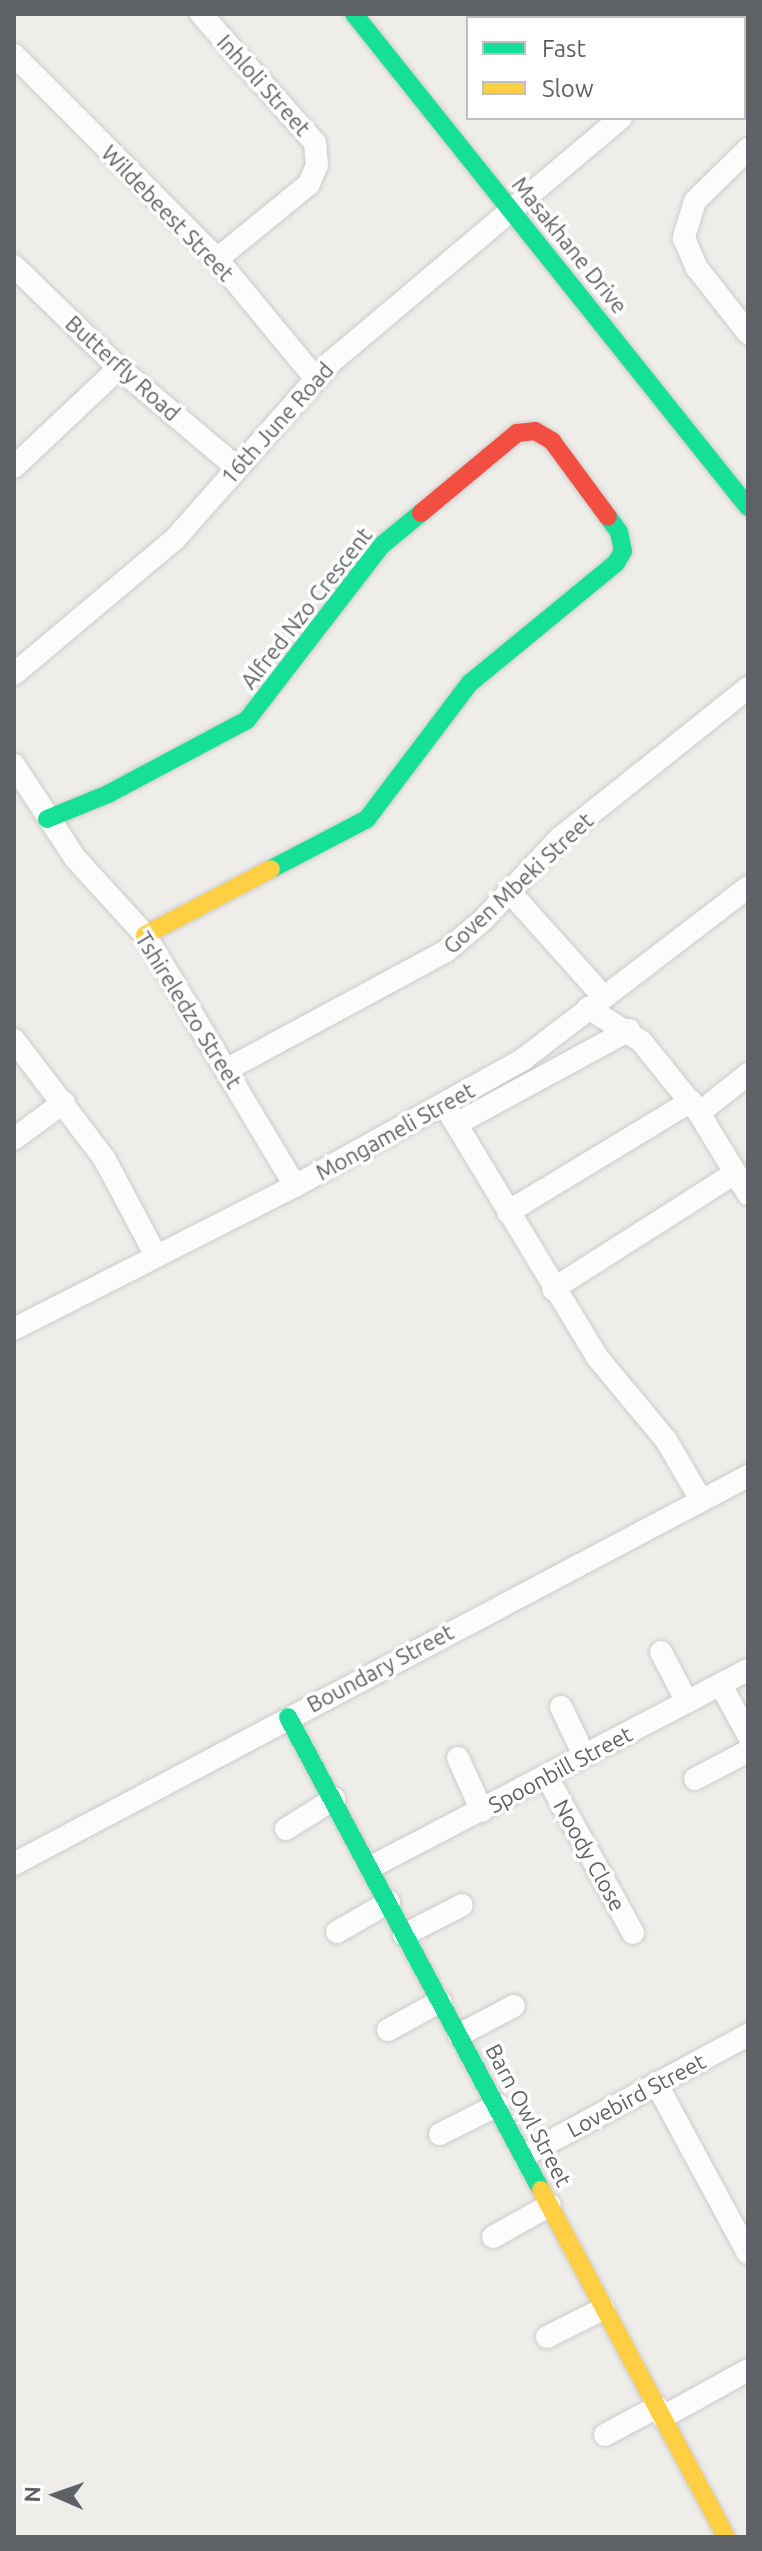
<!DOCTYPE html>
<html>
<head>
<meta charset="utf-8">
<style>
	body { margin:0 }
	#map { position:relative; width:762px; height:2551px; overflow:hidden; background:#eeede9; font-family:Ubuntu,sans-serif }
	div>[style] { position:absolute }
	.roads { filter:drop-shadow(0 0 2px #cbcbcb) drop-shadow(0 0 2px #cbcbcb) }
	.street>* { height:22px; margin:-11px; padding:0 11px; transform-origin:11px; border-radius:11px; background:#fcfcfc }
	.fast>* { height:18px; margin:-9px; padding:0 9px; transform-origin:9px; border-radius:9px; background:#16e098 }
	.slow>* { height:18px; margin:-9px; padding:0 9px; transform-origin:9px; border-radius:9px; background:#ffcf43 }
	.jam>* { height:18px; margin:-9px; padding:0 9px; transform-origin:9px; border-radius:9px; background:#f24e42 }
	span { translate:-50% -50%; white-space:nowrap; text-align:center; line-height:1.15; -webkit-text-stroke:7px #fff; paint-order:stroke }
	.street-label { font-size:22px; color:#5e6267 }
	.frame { position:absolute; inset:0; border:16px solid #5e6267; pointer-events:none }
	.legend { position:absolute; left:466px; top:16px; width:280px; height:104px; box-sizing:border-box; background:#fff; border:2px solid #bfc0c2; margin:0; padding:10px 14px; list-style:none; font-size:24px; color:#5e6267 }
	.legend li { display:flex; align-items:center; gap:16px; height:40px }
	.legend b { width:40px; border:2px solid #bfc0c2 }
	.north { position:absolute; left:16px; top:2455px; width:80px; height:80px; -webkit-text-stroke:6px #fff; paint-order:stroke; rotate:272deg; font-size:22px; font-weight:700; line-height:32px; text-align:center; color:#5e6267 }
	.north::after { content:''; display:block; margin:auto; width:28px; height:36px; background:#5e6267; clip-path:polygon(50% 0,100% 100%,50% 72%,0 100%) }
</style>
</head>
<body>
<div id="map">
	<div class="roads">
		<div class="street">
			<i style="left:201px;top:14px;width:172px;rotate:48.5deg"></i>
			<i style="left:315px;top:143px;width:22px;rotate:85deg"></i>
			<i style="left:317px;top:165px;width:21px;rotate:113deg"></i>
			<i style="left:309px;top:184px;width:119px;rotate:140.8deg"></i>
			<i style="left:724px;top:18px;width:5px;rotate:-53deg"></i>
			<i style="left:14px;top:55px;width:288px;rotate:45.1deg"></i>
			<i style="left:217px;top:259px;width:154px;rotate:50.5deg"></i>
			<i style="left:744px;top:90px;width:6px;rotate:45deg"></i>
			<i style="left:748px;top:149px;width:74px;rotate:135.5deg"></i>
			<i style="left:695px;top:201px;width:39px;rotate:107deg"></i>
			<i style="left:684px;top:238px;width:33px;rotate:67deg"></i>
			<i style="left:697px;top:268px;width:83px;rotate:51.9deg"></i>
			<i style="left:14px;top:266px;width:146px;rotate:44.2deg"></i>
			<i style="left:119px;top:368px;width:153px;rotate:40.2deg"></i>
			<i style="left:14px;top:467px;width:144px;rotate:-43.3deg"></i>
			<i style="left:14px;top:674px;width:210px;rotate:-40deg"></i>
			<i style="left:175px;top:539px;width:236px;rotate:-48.6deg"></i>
			<i style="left:331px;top:362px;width:379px;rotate:-40.1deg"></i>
			<i style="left:14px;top:765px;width:111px;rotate:56.7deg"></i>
			<i style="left:75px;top:858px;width:104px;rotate:47.7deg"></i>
			<i style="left:145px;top:935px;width:292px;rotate:59.1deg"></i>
			<i style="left:509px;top:891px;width:141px;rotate:48.2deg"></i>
			<i style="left:588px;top:1008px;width:62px;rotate:31.9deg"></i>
			<i style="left:641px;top:1041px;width:92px;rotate:51.1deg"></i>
			<i style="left:699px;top:1113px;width:95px;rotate:58.8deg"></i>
			<i style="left:14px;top:1040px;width:148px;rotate:52.7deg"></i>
			<i style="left:104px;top:1158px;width:109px;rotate:62deg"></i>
			<i style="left:226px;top:1070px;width:250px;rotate:-28.4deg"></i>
			<i style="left:446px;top:951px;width:48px;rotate:-40deg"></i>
			<i style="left:483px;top:920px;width:112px;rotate:-46.8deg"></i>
			<i style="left:560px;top:838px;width:241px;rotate:-38.6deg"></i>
			<i style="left:444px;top:1104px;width:296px;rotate:58.8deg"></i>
			<i style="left:597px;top:1357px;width:108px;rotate:50.3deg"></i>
			<i style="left:666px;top:1440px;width:69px;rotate:59.7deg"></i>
			<i style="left:699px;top:1113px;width:63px;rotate:-38.5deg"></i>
			<i style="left:456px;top:1124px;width:197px;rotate:-28.5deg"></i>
			<i style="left:14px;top:1139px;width:62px;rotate:-36.5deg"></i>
			<i style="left:508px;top:1212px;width:214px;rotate:-31.2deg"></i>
			<i style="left:553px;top:1289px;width:216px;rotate:-32.5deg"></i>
			<i style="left:14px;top:1329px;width:315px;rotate:-27deg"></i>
			<i style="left:295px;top:1186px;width:260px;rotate:-29deg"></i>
			<i style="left:522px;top:1060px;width:285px;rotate:-37.4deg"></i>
			<i style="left:661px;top:1652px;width:56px;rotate:62.5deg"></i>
			<i style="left:721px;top:1685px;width:57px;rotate:61.6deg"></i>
			<i style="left:561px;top:1707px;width:53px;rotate:64.4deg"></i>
			<i style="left:458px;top:1758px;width:58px;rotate:65.6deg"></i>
			<i style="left:547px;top:1777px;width:178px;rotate:61.1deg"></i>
			<i style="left:695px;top:1779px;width:60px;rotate:-27.8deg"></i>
			<i style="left:286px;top:1829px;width:57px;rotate:-32deg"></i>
			<i style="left:14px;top:1864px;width:830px;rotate:-27.86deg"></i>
			<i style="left:371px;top:1867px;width:425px;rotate:-27.6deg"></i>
			<i style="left:337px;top:1932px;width:60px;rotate:-30deg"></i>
			<i style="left:404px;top:1935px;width:65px;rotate:-27.3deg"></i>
			<i style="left:388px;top:2030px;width:60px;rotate:-28.7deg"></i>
			<i style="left:459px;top:2035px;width:62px;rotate:-27.8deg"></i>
			<i style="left:656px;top:2083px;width:193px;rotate:61.6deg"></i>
			<i style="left:440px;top:2134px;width:65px;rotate:-26.6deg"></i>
			<i style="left:525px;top:2155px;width:253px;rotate:-28.3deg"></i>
			<i style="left:493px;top:2237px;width:65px;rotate:-29.3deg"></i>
			<i style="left:547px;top:2337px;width:63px;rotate:-26.6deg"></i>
			<i style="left:663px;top:2417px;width:97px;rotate:-28.9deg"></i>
			<i style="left:605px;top:2435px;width:59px;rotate:-28.3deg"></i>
		</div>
		<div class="fast">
			<i style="left:354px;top:14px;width:631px;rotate:51.37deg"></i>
			<i style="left:47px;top:819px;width:66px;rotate:-22.3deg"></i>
			<i style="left:108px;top:794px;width:157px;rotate:-28deg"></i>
			<i style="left:247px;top:720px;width:221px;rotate:-52.4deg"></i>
			<i style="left:382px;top:545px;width:50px;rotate:-39.4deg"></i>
			<i style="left:271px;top:869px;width:108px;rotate:-27.5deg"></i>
			<i style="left:367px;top:819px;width:171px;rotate:-52.9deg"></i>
			<i style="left:470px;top:683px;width:189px;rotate:-39.4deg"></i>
			<i style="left:616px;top:563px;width:14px;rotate:-60deg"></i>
			<i style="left:623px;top:551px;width:19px;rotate:-102deg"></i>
			<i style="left:619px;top:532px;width:19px;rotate:-126deg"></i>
			<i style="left:288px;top:1717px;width:536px;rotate:61.86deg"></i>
		</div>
		<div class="slow">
			<i style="left:145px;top:935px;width:142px;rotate:-27.6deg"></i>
			<i style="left:541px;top:2190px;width:393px;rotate:61.9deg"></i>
		</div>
		<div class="jam">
			<i style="left:421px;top:513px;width:125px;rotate:-39.8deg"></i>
			<i style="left:517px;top:433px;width:18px;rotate:-6deg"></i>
			<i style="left:535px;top:431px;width:20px;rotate:30deg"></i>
			<i style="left:552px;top:441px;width:94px;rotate:53.6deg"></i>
		</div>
	</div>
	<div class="street-label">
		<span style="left:264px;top:85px;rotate:48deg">Inhloli Street</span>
		<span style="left:168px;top:213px;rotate:46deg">Wildebeest Street</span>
		<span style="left:570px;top:245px;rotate:51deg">Masakhane Drive</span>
		<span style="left:123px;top:368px;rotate:42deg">Butterfly Road</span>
		<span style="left:277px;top:423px;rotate:-48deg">16th June Road</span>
		<span style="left:306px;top:608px;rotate:-52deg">Alfred Nzo Crescent</span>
		<span style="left:518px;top:883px;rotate:-43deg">Goven Mbeki Street</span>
		<span style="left:189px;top:1010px;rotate:58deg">Tshireledzo Street</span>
		<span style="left:395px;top:1131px;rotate:-29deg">Mongameli Street</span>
		<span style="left:380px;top:1668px;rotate:-28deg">Boundary Street</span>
		<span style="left:560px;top:1769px;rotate:-28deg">Spoonbill Street</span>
		<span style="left:590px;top:1855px;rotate:61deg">Noody Close</span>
		<span style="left:636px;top:2095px;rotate:-28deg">Lovebird Street</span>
		<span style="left:529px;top:2115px;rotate:62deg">Barn Owl Street</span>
	</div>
	<div class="frame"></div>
	<ul class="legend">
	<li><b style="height:10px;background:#16e098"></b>Fast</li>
	<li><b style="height:10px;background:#ffcf43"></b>Slow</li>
	</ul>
	<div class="north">N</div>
</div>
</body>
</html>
